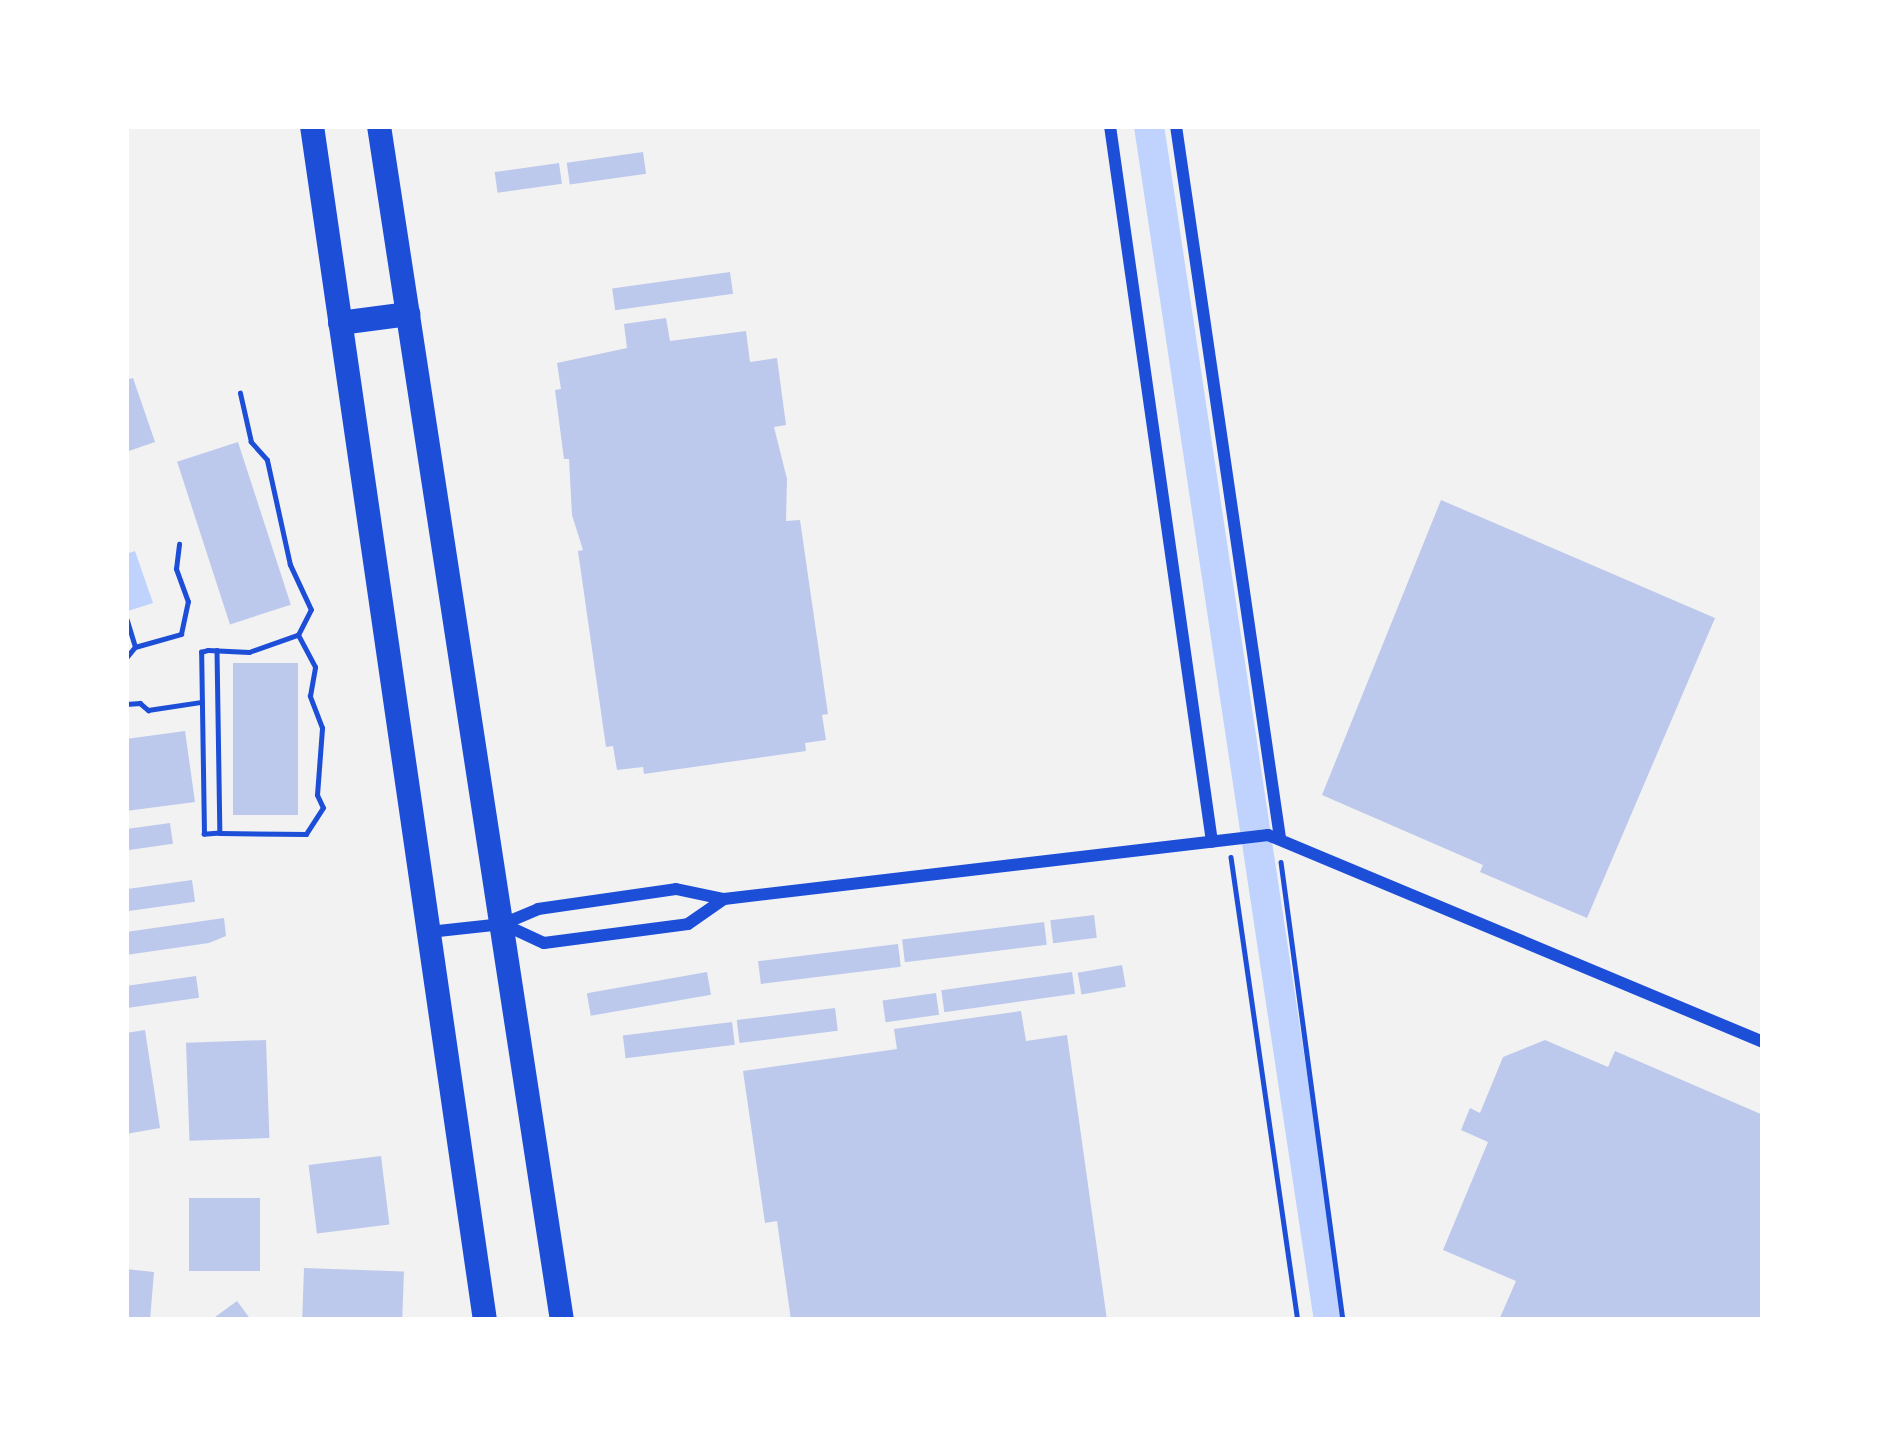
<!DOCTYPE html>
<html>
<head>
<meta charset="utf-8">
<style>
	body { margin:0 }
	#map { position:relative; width:1889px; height:1446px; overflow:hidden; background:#f2f2f2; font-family:"Sofia Sans Condensed",sans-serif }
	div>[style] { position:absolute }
	.water>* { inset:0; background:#bfd3fe }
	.canal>* { height:30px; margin:-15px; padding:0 15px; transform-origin:15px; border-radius:15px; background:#bfd3fe }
	.building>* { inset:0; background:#bdc9ec; transform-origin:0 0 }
	.path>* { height:4.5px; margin:-2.25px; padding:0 2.25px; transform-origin:2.25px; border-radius:2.25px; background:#1d4ed8 }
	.minor>* { height:12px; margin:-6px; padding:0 6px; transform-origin:6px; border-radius:6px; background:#1d4ed8 }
	.primary>* { height:24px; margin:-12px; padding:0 12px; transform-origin:12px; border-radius:12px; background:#1d4ed8 }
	span { translate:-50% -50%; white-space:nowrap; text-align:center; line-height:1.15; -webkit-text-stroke:9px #fff; paint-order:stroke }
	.frame { position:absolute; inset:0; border:129px solid #fff; pointer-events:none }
</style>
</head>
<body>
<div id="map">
	<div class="water">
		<i style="clip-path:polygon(135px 551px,153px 603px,128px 611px,126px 554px)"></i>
	</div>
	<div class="canal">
		<i style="left:1149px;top:126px;width:1207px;rotate:81.43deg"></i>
	</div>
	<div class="building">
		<i style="left:643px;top:152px;width:22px;height:77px;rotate:82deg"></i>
		<i style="left:559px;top:163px;width:21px;height:65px;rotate:82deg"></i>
		<i style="left:730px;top:272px;width:22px;height:119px;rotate:82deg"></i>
		<i style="clip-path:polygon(666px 318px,670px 341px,746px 331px,750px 362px,777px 358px,786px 425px,774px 427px,787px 479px,786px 521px,800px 520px,828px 714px,822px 715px,826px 740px,805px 743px,806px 751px,644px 774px,643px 767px,617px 770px,613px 746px,606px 747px,578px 551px,583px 550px,572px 515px,569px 459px,564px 459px,555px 390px,561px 389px,557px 363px,627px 348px,624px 324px)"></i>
		<i style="clip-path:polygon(133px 378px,155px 442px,126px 452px,126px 380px)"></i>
		<i style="left:238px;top:442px;width:171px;height:64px;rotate:72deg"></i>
		<i style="clip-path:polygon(1441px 500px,1715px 618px,1587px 918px,1480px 872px,1483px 865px,1322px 795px)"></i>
		<i style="left:233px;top:663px;width:65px;height:152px"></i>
		<i style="clip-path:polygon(185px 731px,195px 802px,126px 811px,126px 739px)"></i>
		<i style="left:170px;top:823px;width:21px;height:44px;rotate:82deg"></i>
		<i style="left:192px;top:880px;width:22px;height:67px;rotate:82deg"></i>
		<i style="left:1094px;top:915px;width:23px;height:44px;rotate:83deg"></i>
		<i style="clip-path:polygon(224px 918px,226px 936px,209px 943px,126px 955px,126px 932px)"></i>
		<i style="left:1044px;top:922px;width:23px;height:143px;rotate:83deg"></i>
		<i style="left:898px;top:944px;width:23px;height:141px;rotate:83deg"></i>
		<i style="left:1122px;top:965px;width:22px;height:45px;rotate:80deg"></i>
		<i style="left:707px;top:972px;width:23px;height:122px;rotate:80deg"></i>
		<i style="left:1072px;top:972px;width:22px;height:132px;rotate:82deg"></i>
		<i style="left:196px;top:976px;width:22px;height:71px;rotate:82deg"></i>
		<i style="left:936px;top:993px;width:22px;height:54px;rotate:82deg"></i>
		<i style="left:835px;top:1008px;width:23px;height:99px;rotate:83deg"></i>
		<i style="clip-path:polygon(1021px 1011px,1026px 1041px,1067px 1035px,1107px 1320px,791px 1320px,777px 1221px,765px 1223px,743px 1071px,897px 1049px,894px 1029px)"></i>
		<i style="left:732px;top:1022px;width:23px;height:110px;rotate:83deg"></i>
		<i style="clip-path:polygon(145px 1030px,160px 1128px,126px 1134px,126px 1033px)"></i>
		<i style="left:266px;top:1040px;width:98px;height:80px;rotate:88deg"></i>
		<i style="clip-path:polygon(1545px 1040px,1608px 1067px,1615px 1051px,1763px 1115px,1763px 1320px,1499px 1320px,1516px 1281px,1443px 1250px,1488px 1142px,1461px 1130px,1470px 1108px,1480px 1113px,1503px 1057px)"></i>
		<i style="left:381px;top:1156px;width:69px;height:73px;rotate:83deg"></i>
		<i style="left:189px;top:1198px;width:71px;height:73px"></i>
		<i style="left:304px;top:1268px;width:100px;height:52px;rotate:2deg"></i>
		<i style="clip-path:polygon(126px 1269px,154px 1272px,150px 1320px,126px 1320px)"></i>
		<i style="clip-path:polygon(237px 1301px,251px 1320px,211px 1320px)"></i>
	</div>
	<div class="path">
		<i style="left:135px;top:647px;width:48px;rotate:-15.8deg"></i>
		<i style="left:181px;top:634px;width:33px;rotate:-78deg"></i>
		<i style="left:188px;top:602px;width:35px;rotate:-110deg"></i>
		<i style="left:176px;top:569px;width:25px;rotate:-83deg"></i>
		<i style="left:217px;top:650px;width:183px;rotate:89.1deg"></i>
		<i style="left:220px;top:833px;width:16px;rotate:176deg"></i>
		<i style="left:204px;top:834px;width:182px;rotate:-90.9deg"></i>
		<i style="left:201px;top:652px;width:7px;rotate:-16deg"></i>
		<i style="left:208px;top:650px;width:41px;rotate:2.8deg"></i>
		<i style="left:249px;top:652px;width:51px;rotate:-19.5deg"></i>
		<i style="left:126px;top:658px;width:14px;rotate:-51deg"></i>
		<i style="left:135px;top:647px;width:28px;rotate:-107deg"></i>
		<i style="left:126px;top:704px;width:14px;rotate:-4deg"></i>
		<i style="left:140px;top:703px;width:11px;rotate:41deg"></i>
		<i style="left:148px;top:710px;width:54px;rotate:-8.6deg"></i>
		<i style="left:220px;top:833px;width:86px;rotate:0.7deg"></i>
		<i style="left:306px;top:834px;width:31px;rotate:-57deg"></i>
		<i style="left:323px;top:808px;width:14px;rotate:-115deg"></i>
		<i style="left:317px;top:795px;width:67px;rotate:-85.7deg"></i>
		<i style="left:322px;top:728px;width:34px;rotate:-111deg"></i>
		<i style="left:310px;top:696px;width:29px;rotate:-80deg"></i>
		<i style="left:315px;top:667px;width:36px;rotate:-118deg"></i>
		<i style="left:298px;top:635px;width:28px;rotate:-63deg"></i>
		<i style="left:311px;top:610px;width:50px;rotate:-115deg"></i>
		<i style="left:290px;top:565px;width:107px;rotate:-102.4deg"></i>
		<i style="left:267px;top:460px;width:24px;rotate:-132deg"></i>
		<i style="left:251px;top:442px;width:50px;rotate:-102.7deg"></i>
		<i style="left:1231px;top:857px;width:468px;rotate:81.8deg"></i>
		<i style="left:1281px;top:862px;width:462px;rotate:82.3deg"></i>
	</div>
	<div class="minor">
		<i style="left:1110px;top:126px;width:723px;rotate:81.89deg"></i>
		<i style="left:1176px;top:126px;width:720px;rotate:81.69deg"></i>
		<i style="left:503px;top:924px;width:45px;rotate:24.9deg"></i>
		<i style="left:544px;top:943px;width:145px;rotate:-7.5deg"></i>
		<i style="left:688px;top:924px;width:44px;rotate:-34.8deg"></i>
		<i style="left:429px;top:932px;width:74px;rotate:-6.2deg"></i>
		<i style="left:503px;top:924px;width:38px;rotate:-23deg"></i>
		<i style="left:538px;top:909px;width:139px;rotate:-8.2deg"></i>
		<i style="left:676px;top:889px;width:49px;rotate:11.8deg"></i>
		<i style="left:724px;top:899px;width:548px;rotate:-6.71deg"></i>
		<i style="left:1268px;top:835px;width:537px;rotate:22.69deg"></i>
	</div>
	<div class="primary">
		<i style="left:312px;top:126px;width:1206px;rotate:81.76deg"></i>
		<i style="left:379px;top:126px;width:1208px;rotate:81.29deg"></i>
		<i style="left:340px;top:323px;width:69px;rotate:-7.5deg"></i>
	</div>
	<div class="frame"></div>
</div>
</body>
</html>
